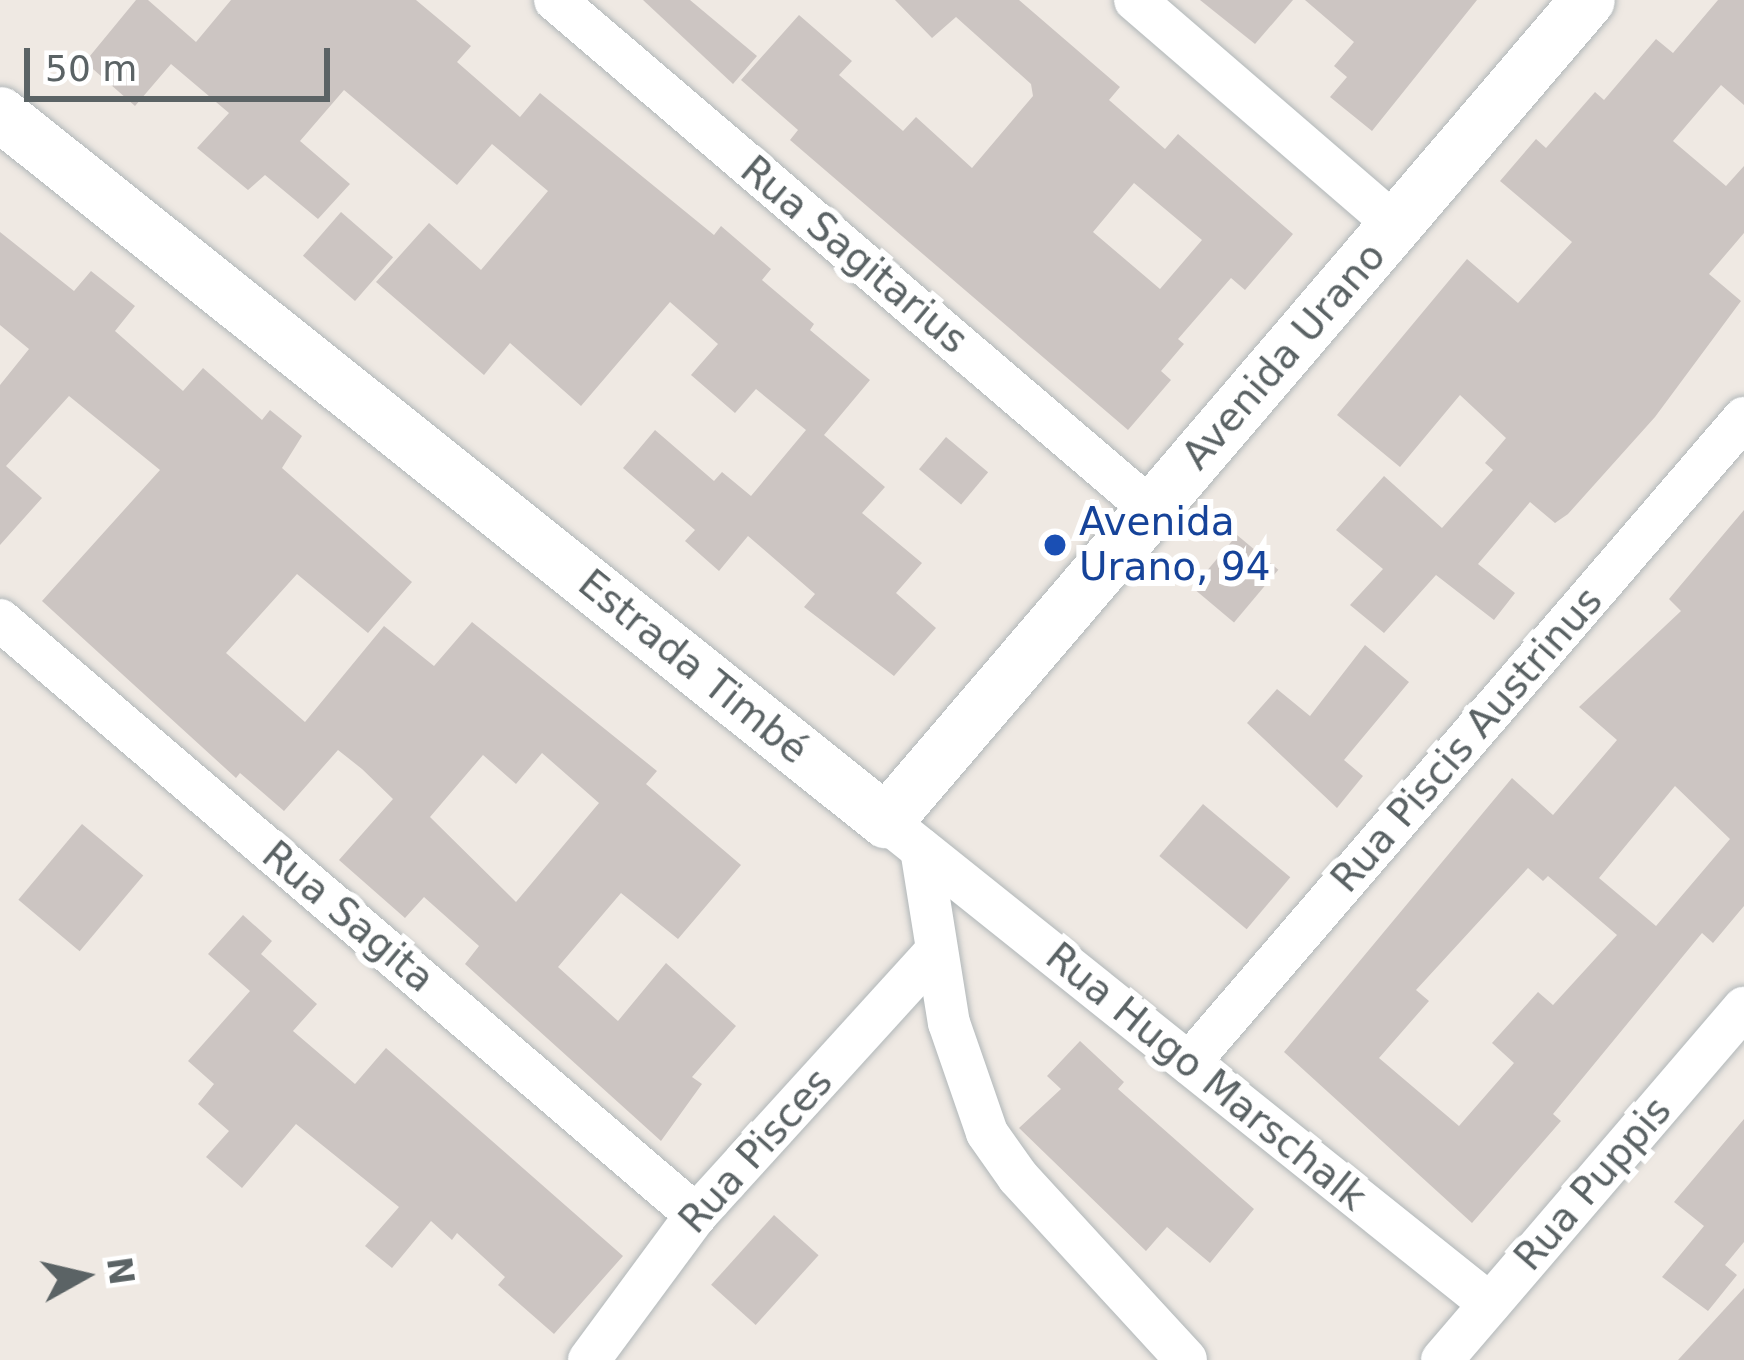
<!DOCTYPE html>
<html>
<head>
<meta charset="utf-8">
<style>
	body { margin:0 }
	#map { position:relative; width:1744px; height:1360px; overflow:hidden; background:#efe9e3; font-family:"DejaVu Sans",sans-serif }
	div>[style] { position:absolute }
	.building>* { inset:0; background:#ccc5c2; transform-origin:0 0 }
	.roads { filter:drop-shadow(0 0 3px #b1b7b9) drop-shadow(0 0 3px #b1b7b9) }
	.minor>* { height:42px; margin:-21px; padding:0 21px; transform-origin:21px; border-radius:21px; background:#fff }
	.tertiary>* { height:54px; margin:-27px; padding:0 27px; transform-origin:27px; border-radius:27px; background:#fff }
	.dots>* { width:33px; height:33px; translate:-50% -50%; box-sizing:border-box; border:6px solid #fff; border-radius:50% }
	span { translate:-50% -50%; white-space:nowrap; text-align:center; line-height:1.15; -webkit-text-stroke:12px #fff; paint-order:stroke }
	.street-label { font-size:39px; color:#5b6365 }
	.transit-label { font-size:39px; color:#164399 }
	.left { translate:0 -50%; text-align:left }
	.north { position:absolute; left:24px; top:1216px; width:120px; height:120px; -webkit-text-stroke:9px #fff; paint-order:stroke; rotate:82deg; font-size:33px; font-weight:700; line-height:48px; text-align:center; color:#5b6365 }
	.north::after { content:''; display:block; margin:auto; width:42px; height:54px; background:#5b6365; clip-path:polygon(50% 0,100% 100%,50% 72%,0 100%) }
	.scale { position:absolute; left:24px; top:48px; width:306px; height:54px; box-sizing:border-box; border:6px solid #5b6365; border-top:0; padding-left:15px; font-size:36px; line-height:42px; white-space:nowrap; color:#5b6365; -webkit-text-stroke:9px #fff; paint-order:stroke }
</style>
</head>
<body>
<div id="map">
	<div class="building">
		<i style="clip-path:polygon(136px 0,148px 0,196px 42px,231px 0,416px 0,471px 46px,457px 62px,520px 117px,540px 93px,714px 235px,721px 226px,771px 269px,762px 280px,814px 324px,810px 330px,870px 380px,824px 435px,885px 487px,862px 513px,922px 563px,896px 593px,936px 628px,894px 676px,804px 607px,815px 594px,748px 536px,719px 571px,685px 541px,695px 530px,623px 468px,655px 430px,714px 481px,722px 472px,751px 496px,806px 430px,756px 389px,735px 413px,691px 375px,718px 344px,670px 302px,581px 406px,510px 343px,484px 375px,376px 282px,429px 223px,481px 270px,548px 191px,492px 144px,457px 185px,344px 90px,300px 141px,350px 184px,318px 219px,265px 175px,248px 190px,197px 148px,229px 113px,171px 64px,135px 106px,85px 62px)"></i>
		<i style="clip-path:polygon(643px 0,690px 0,757px 56px,733px 84px)"></i>
		<i style="clip-path:polygon(evenodd,895px 0,1019px 0,1120px 87px,1109px 100px,1165px 149px,1178px 134px,1293px 234px,1245px 290px,1231px 278px,1178px 339px,1184px 344px,1161px 371px,1171px 380px,1128px 430px,790px 140px,798px 130px,741px 80px,799px 15px,852px 61px,839px 75px,903px 131px,916px 117px,972px 168px,1033px 96px,1031px 84px,956px 17px,932px 38px,895px 0,1134px 183px,1202px 240px,1160px 289px,1093px 232px,1134px 183px)"></i>
		<i style="clip-path:polygon(1200px 0,1293px 0,1255px 44px)"></i>
		<i style="clip-path:polygon(1305px 0,1477px 0,1372px 131px,1330px 97px,1347px 77px,1334px 66px,1354px 42px)"></i>
		<i style="clip-path:polygon(1718px 0,1744px 0,1744px 105px,1721px 85px,1673px 141px,1726px 186px,1744px 166px,1744px 233px,1709px 274px,1741px 301px,1655px 417px,1568px 514px,1555px 523px,1530px 502px,1478px 564px,1515px 593px,1494px 620px,1436px 575px,1384px 633px,1350px 605px,1383px 569px,1336px 530px,1384px 476px,1442px 528px,1493px 470px,1485px 463px,1506px 438px,1460px 395px,1400px 467px,1337px 415px,1467px 259px,1518px 303px,1572px 242px,1500px 181px,1536px 139px,1546px 148px,1595px 92px,1604px 100px,1656px 39px,1673px 53px)"></i>
		<i style="left:341px;top:212px;width:69px;height:58px;rotate:41deg"></i>
		<i style="clip-path:polygon(evenodd,0 232px,74px 291px,91px 271px,135px 306px,115px 331px,183px 391px,203px 368px,262px 420px,270px 410px,302px 436px,282px 468px,412px 582px,368px 633px,297px 574px,226px 653px,305px 722px,384px 626px,434px 666px,472px 622px,657px 771px,646px 784px,741px 865px,678px 939px,621px 893px,558px 967px,618px 1021px,666px 963px,736px 1026px,692px 1077px,702px 1084px,661px 1141px,465px 964px,479px 946px,424px 897px,405px 918px,339px 860px,393px 799px,362px 769px,338px 750px,284px 811px,240px 773px,236px 778px,42px 601px,160px 470px,69px 396px,6px 466px,42px 498px,0 545px,0 385px,29px 349px,0 325px,0 232px,542px 753px,599px 803px,516px 902px,430px 817px,483px 755px,516px 784px,542px 753px)"></i>
		<i style="left:946px;top:437px;width:55px;height:42px;rotate:40deg"></i>
		<i style="clip-path:polygon(evenodd,1744px 510px,1744px 906px,1713px 943px,1702px 933px,1553px 1114px,1561px 1121px,1472px 1223px,1284px 1052px,1512px 778px,1553px 815px,1617px 740px,1579px 707px,1681px 611px,1669px 599px,1744px 510px,1675px 786px,1730px 839px,1656px 926px,1599px 878px,1675px 786px,1744px 510px,1528px 868px,1543px 881px,1548px 876px,1617px 935px,1553px 1005px,1538px 992px,1492px 1043px,1514px 1063px,1459px 1126px,1379px 1058px,1429px 1001px,1416px 990px,1528px 868px)"></i>
		<i style="left:1237px;top:535px;width:54px;height:69px;rotate:40deg"></i>
		<i style="clip-path:polygon(1365px 645px,1409px 682px,1344px 760px,1363px 776px,1337px 808px,1247px 723px,1277px 689px,1310px 716px)"></i>
		<i style="left:1203px;top:804px;width:114px;height:68px;rotate:40deg"></i>
		<i style="left:82px;top:824px;width:80px;height:99px;rotate:40deg"></i>
		<i style="clip-path:polygon(243px 915px,272px 941px,261px 954px,317px 1004px,293px 1031px,355px 1084px,386px 1048px,623px 1256px,554px 1334px,498px 1285px,505px 1277px,457px 1233px,452px 1240px,431px 1221px,392px 1268px,365px 1246px,399px 1207px,296px 1124px,242px 1188px,206px 1157px,229px 1131px,198px 1104px,214px 1084px,188px 1061px,250px 991px,208px 954px)"></i>
		<i style="clip-path:polygon(1080px 1041px,1124px 1082px,1118px 1089px,1254px 1209px,1210px 1263px,1167px 1227px,1146px 1251px,1019px 1128px,1061px 1089px,1047px 1076px)"></i>
		<i style="clip-path:polygon(1744px 1119px,1744px 1242px,1725px 1265px,1737px 1275px,1708px 1311px,1662px 1277px,1704px 1226px,1674px 1202px)"></i>
		<i style="left:774px;top:1215px;width:60px;height:94px;rotate:42deg"></i>
		<i style="clip-path:polygon(1744px 1288px,1744px 1360px,1678px 1360px)"></i>
	</div>
	<div class="roads">
		<div class="minor">
			<i style="left:555px;top:0;width:785px;rotate:40.51deg"></i>
			<i style="left:1135px;top:0;width:345px;rotate:40.8deg"></i>
			<i style="left:0;top:620px;width:916px;rotate:40.53deg"></i>
			<i style="left:886px;top:821px;width:773px;rotate:38.65deg"></i>
			<i style="left:921px;top:849px;width:176px;rotate:80.9deg"></i>
			<i style="left:949px;top:1023px;width:116px;rotate:70.9deg"></i>
			<i style="left:987px;top:1133px;width:54px;rotate:54.8deg"></i>
			<i style="left:1018px;top:1177px;width:248px;rotate:47.4deg"></i>
			<i style="left:1189px;top:1063px;width:851px;rotate:-49.29deg"></i>
			<i style="left:589px;top:1360px;width:180px;rotate:-53.6deg"></i>
			<i style="left:696px;top:1215px;width:357px;rotate:-47.7deg"></i>
			<i style="left:1442px;top:1360px;width:464px;rotate:-49.4deg"></i>
		</div>
		<div class="tertiary">
			<i style="left:0;top:114px;width:1134px;rotate:38.59deg"></i>
			<i style="left:886px;top:821px;width:1080px;rotate:-49.47deg"></i>
		</div>
	</div>
	<div class="dots">
		<i style="left:1055px;top:545px;background:#1a4fb4"></i>
	</div>
	<div class="street-label">
		<span style="left:854px;top:255px;rotate:40deg">Rua Sagitarius</span>
		<span style="left:1284px;top:356px;rotate:-49deg">Avenida Urano</span>
		<span style="left:693px;top:667px;rotate:39deg">Estrada Timbé</span>
		<span style="left:1467px;top:740px;rotate:-49deg">Rua Piscis Austrinus</span>
		<span style="left:348px;top:917px;rotate:40deg">Rua Sagita</span>
		<span style="left:1206px;top:1077px;rotate:39deg">Rua Hugo Marschalk</span>
		<span style="left:756px;top:1151px;rotate:-48deg">Rua Pisces</span>
		<span style="left:1593px;top:1184px;rotate:-49deg">Rua Puppis</span>
	</div>
	<div class="transit-label">
		<span class="left" style="left:1079px;top:545px">Avenida<br>Urano, 94</span>
	</div>
	<div class="north">N</div>
	<div class="scale">50 m</div>
</div>
</body>
</html>
